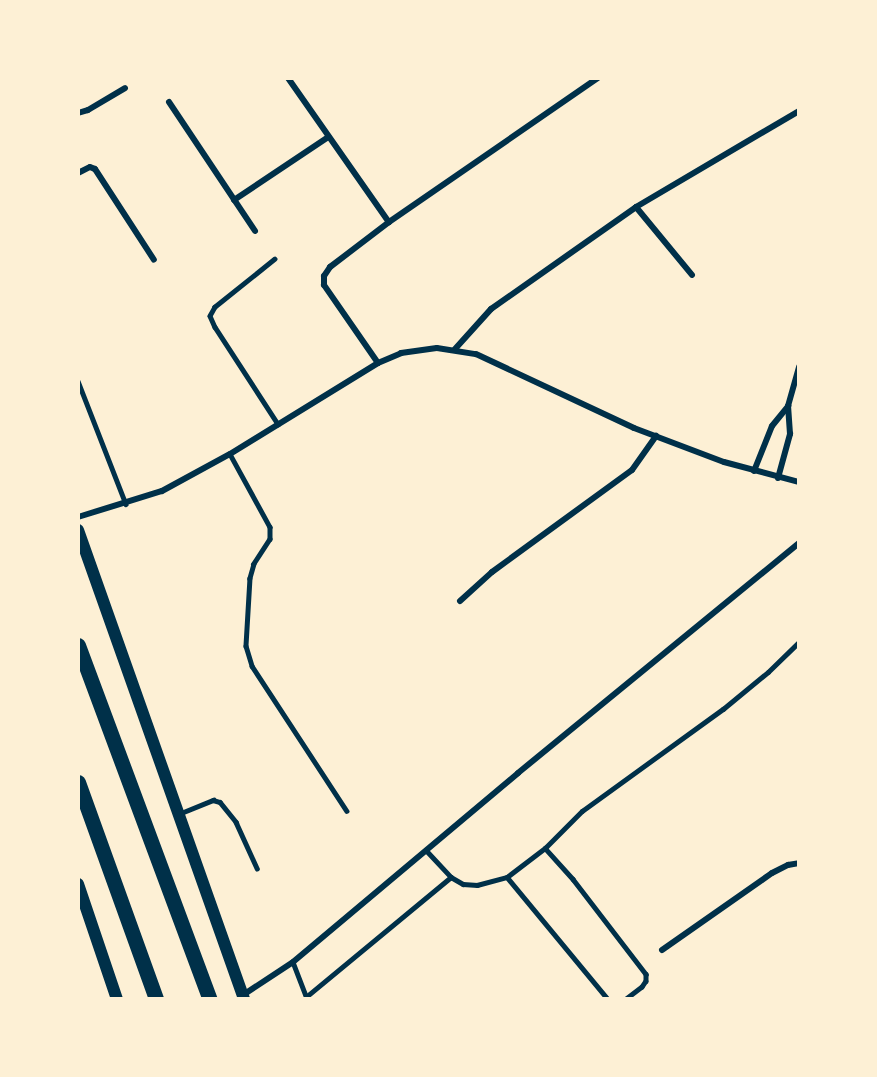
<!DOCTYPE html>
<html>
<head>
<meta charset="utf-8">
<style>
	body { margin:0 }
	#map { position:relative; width:877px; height:1077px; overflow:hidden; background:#fdf0d5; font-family:"Roboto Condensed",sans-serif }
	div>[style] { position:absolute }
	.service>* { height:4.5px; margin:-2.25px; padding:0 2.25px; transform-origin:2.25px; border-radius:2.25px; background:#003049 }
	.minor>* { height:6px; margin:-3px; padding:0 3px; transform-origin:3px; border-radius:3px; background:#003049 }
	.secondary>* { height:12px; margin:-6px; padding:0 6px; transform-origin:6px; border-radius:6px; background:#003049 }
	.primary>* { height:15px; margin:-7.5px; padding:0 7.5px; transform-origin:7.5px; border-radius:7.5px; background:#003049 }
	span { translate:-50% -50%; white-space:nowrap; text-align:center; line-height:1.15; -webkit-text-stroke:6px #fdf0d5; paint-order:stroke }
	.frame { position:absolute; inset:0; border:80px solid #fdf0d5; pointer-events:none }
</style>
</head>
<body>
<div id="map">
	<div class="service">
		<i style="left:275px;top:259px;width:77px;rotate:141.3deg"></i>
		<i style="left:215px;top:307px;width:10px;rotate:119deg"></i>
		<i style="left:210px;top:316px;width:12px;rotate:66deg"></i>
		<i style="left:215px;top:327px;width:116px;rotate:57deg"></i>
		<i style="left:78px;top:381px;width:132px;rotate:68.7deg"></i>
		<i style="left:230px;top:454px;width:83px;rotate:61.3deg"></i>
		<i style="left:270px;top:527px;width:12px;rotate:90deg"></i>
		<i style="left:270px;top:539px;width:30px;rotate:123deg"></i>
		<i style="left:254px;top:564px;width:15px;rotate:106deg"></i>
		<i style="left:250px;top:578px;width:68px;rotate:93.4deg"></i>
		<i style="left:246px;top:646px;width:21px;rotate:73deg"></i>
		<i style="left:252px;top:666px;width:173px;rotate:56.8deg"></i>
		<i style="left:181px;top:813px;width:35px;rotate:-22deg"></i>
		<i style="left:213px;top:800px;width:7px;rotate:16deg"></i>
		<i style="left:220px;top:802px;width:26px;rotate:51deg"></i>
		<i style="left:236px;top:822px;width:51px;rotate:65.5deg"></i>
		<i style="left:545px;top:848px;width:52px;rotate:-45deg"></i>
		<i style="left:582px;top:811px;width:174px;rotate:-35.9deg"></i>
		<i style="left:723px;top:709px;width:58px;rotate:-39.4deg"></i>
		<i style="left:768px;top:672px;width:43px;rotate:-44.1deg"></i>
		<i style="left:426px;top:850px;width:37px;rotate:47deg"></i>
		<i style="left:451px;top:877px;width:14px;rotate:30deg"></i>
		<i style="left:463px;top:884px;width:14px;rotate:4deg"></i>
		<i style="left:477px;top:885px;width:31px;rotate:-15deg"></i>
		<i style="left:507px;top:877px;width:48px;rotate:-37.3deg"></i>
		<i style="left:545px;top:848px;width:42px;rotate:47.9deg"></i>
		<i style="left:573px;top:879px;width:120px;rotate:52.5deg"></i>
		<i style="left:646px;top:974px;width:7px;rotate:90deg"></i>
		<i style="left:646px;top:981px;width:7px;rotate:124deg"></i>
		<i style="left:642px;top:987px;width:20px;rotate:143deg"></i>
		<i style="left:507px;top:877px;width:158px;rotate:50.4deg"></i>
		<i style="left:293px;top:962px;width:40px;rotate:69deg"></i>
		<i style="left:306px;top:997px;width:188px;rotate:-39.6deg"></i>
	</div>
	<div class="minor">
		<i style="left:288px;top:78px;width:176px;rotate:55deg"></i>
		<i style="left:169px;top:102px;width:155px;rotate:56.3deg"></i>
		<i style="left:78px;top:113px;width:10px;rotate:-17deg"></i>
		<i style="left:88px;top:110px;width:43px;rotate:-30.7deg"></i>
		<i style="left:78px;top:173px;width:13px;rotate:-27deg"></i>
		<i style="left:90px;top:167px;width:5px;rotate:22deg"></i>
		<i style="left:95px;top:169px;width:108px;rotate:57deg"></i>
		<i style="left:234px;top:200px;width:113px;rotate:-33.8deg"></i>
		<i style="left:636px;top:207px;width:88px;rotate:50.5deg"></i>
		<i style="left:455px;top:349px;width:54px;rotate:-48deg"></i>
		<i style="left:491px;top:309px;width:177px;rotate:-35.1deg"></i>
		<i style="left:636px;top:207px;width:189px;rotate:-30.5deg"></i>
		<i style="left:378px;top:363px;width:95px;rotate:-124.7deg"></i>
		<i style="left:324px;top:285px;width:9px;rotate:-90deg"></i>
		<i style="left:324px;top:276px;width:11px;rotate:-56deg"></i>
		<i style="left:330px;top:267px;width:74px;rotate:-37.3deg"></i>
		<i style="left:389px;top:222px;width:254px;rotate:-34.6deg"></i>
		<i style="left:754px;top:471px;width:48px;rotate:-68.2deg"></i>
		<i style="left:772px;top:426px;width:26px;rotate:-51deg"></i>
		<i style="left:788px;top:406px;width:41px;rotate:-74.2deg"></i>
		<i style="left:778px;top:478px;width:46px;rotate:-74.7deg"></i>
		<i style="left:790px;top:434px;width:28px;rotate:-94deg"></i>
		<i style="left:78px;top:517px;width:88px;rotate:-17.2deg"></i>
		<i style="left:162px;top:491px;width:77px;rotate:-28.6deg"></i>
		<i style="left:230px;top:454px;width:174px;rotate:-31.6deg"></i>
		<i style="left:378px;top:363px;width:25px;rotate:-23deg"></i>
		<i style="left:401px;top:353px;width:36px;rotate:-8deg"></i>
		<i style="left:437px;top:348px;width:39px;rotate:9deg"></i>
		<i style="left:476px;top:354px;width:174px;rotate:25.1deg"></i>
		<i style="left:634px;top:428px;width:96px;rotate:20.7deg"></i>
		<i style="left:724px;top:462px;width:78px;rotate:14.9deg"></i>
		<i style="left:460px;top:601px;width:43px;rotate:-42.2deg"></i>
		<i style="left:492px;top:572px;width:173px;rotate:-36.1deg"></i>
		<i style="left:632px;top:470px;width:42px;rotate:-54.8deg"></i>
		<i style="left:662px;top:950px;width:134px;rotate:-35deg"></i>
		<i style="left:772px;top:873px;width:18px;rotate:-27deg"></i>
		<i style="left:788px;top:865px;width:11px;rotate:-10deg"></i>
		<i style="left:243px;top:995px;width:60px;rotate:-33.4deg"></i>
		<i style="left:293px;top:962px;width:294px;rotate:-40deg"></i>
		<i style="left:518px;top:773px;width:363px;rotate:-39.3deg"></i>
	</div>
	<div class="secondary">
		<i style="left:78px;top:530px;width:498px;rotate:70.5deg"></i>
		<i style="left:78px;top:884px;width:121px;rotate:71.3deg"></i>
	</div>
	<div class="primary">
		<i style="left:78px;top:645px;width:378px;rotate:69.6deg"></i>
		<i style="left:78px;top:782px;width:231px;rotate:70.2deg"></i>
	</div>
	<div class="frame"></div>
</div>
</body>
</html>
